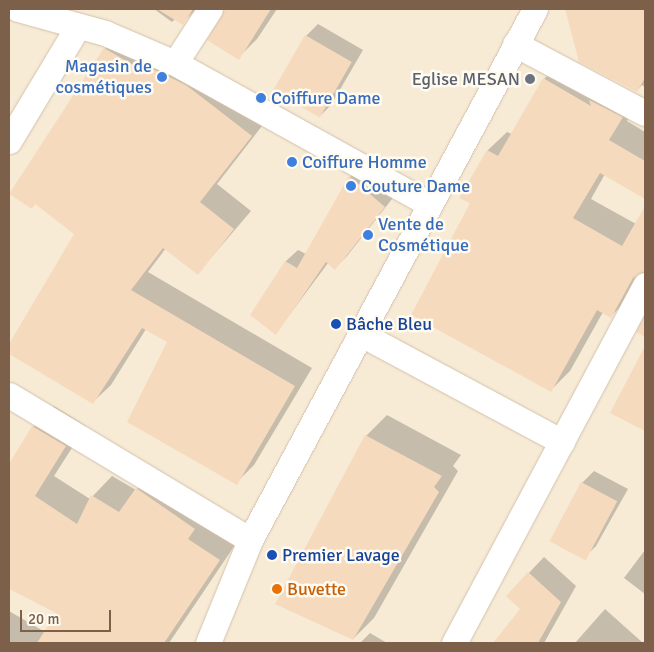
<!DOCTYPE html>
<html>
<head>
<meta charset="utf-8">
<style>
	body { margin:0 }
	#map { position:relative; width:654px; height:652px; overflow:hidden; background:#fef8e9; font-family:Signika,sans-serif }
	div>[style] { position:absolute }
	.residential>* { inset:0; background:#f7ebd6; transform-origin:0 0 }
	.shadow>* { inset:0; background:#0003 }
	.building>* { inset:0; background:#f6dabe; transform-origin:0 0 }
	.roads { filter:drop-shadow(0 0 1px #d3c1ac) drop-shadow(0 0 1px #d3c1ac) }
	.street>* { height:25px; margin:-12.5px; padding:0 12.5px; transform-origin:12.5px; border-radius:12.5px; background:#fff }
	.dots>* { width:14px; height:14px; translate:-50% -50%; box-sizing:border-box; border:2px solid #fffbf1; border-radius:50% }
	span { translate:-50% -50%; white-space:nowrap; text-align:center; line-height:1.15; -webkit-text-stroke:5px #fffbf1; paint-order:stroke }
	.shop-label { font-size:18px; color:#366cbe }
	.right { translate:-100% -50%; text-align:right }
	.left { translate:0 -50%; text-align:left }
	.worship-label { font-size:18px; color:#5b616d }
	.transit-label { font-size:18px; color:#164399 }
	.food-label { font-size:18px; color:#c56008 }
	.frame { position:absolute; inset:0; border:10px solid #7c6049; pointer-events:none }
	.scale { position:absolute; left:20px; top:610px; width:91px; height:22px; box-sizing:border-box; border:2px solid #7c6049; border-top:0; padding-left:6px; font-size:15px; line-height:18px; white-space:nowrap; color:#7c6049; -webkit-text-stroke:4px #fffbf1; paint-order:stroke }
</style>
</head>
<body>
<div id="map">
	<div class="residential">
		<i style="left:9px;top:9px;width:636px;height:634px"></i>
	</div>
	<div class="shadow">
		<i style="clip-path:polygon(154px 9px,197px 9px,182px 23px,175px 19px,172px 22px)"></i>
		<i style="clip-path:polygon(225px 9px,277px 9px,257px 39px,238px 58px)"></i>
		<i style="clip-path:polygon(573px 9px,645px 9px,645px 87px,642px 85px,637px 91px,569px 17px)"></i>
		<i style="clip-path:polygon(318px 24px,363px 50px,331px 105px,319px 117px,306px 36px)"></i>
		<i style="clip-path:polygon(123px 32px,269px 117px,217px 184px,251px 211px,198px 273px,166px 248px,148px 272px,312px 368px,254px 465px,236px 483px,168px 341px,146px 329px,111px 385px,93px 402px,9px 353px,9px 346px,76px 234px,36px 203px,32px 207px,105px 49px)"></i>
		<i style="clip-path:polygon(563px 60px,640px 98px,627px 121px,645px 132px,645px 197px,605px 174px,591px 199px,636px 224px,645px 208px,645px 270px,630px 298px,611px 316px,603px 312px,570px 371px,551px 390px,472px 203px,461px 197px,488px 150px,507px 132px,512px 134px,544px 79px)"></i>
		<i style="clip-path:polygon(361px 165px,396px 194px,347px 256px,335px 268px,328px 263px,276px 333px,251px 315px,286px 261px,298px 250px,306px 254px,350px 177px)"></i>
		<i style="clip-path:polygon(645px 348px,645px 430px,612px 412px)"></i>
		<i style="clip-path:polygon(54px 406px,86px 426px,54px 476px,90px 499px,112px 476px,136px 490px,157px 469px,214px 508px,239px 539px,169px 643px,9px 643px,9px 611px,45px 632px,58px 612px,9px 587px,9px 461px,11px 462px,33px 427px)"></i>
		<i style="clip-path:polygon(387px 415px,461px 455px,453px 466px,458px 471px,374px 618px,353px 639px,366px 436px)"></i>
		<i style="clip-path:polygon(594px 471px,628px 489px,596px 546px,584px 558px,582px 483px)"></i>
		<i style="clip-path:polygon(645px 550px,645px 594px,624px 578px)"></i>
		<i style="clip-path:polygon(544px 557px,576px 586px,544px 643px,495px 643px,521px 609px,507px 596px)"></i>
		<i style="clip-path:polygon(605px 609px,643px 643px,575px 643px)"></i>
		<i style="clip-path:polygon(370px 633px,387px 643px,360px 643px)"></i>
	</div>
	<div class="building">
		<i style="clip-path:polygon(157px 9px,193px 9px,183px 25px)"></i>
		<i style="clip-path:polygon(224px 9px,271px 9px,239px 60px,207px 40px)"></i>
		<i style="clip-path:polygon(565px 9px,645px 9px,645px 78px,637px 92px,579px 62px)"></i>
		<i style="left:305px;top:35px;width:54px;height:64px;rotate:30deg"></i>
		<i style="clip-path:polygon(104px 48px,149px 74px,153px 69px,186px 85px,252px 136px,200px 202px,234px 229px,198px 275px,163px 248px,131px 290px,295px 386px,237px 485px,127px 422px,167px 342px,142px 328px,93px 404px,9px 354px,9px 344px,74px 234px,35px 204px,32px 209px,9px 194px)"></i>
		<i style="clip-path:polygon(543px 78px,591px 106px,589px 100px,623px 117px,609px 140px,645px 161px,645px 199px,600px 173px,573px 218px,622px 246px,645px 206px,645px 271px,633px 278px,611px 318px,597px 310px,551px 392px,411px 315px,470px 203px,459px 198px,487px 150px,498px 156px)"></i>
		<i style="clip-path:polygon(349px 176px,385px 207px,335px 270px,326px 262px,276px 335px,250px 315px,285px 261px,297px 268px)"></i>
		<i style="clip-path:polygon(645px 315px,645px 337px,636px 332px)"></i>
		<i style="clip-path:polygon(645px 346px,645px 431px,610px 413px)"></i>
		<i style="clip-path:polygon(32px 426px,66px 446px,35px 496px,77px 524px,91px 495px,119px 512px,136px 488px,195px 529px,188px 539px,220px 560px,164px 643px,37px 643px,56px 613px,9px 589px,9px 464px)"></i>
		<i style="clip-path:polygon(365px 435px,442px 476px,434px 487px,439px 492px,353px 640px,275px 604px)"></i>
		<i style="left:581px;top:482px;width:41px;height:67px;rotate:28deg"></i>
		<i style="clip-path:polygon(528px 572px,561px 602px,538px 643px,493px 643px,520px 609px,506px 596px)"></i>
	</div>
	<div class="roads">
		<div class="street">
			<i style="left:18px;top:9px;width:90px;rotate:15.4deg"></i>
			<i style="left:105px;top:33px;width:76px;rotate:23.2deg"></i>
			<i style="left:175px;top:63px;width:291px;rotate:29deg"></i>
			<i style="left:515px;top:44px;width:147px;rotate:28deg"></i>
			<i style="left:175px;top:63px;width:64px;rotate:-57.1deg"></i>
			<i style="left:9px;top:141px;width:134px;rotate:-59deg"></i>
			<i style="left:361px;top:334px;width:228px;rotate:28.2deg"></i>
			<i style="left:9px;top:395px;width:281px;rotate:31deg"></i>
			<i style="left:208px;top:643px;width:111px;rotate:-67.8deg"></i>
			<i style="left:250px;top:540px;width:603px;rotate:-61.78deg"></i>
			<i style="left:454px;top:643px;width:406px;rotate:-61.9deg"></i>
		</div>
	</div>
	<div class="dots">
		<i style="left:162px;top:77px;background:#3f7fe0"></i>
		<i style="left:530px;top:79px;background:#6b7280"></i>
		<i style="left:261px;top:98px;background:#3f7fe0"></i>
		<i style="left:292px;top:162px;background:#3f7fe0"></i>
		<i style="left:351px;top:186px;background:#3f7fe0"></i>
		<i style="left:368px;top:235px;background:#3f7fe0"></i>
		<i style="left:336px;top:324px;background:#1a4fb4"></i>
		<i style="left:272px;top:555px;background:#1a4fb4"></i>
		<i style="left:277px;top:589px;background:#e8710a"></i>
	</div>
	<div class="shop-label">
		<span class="right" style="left:152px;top:77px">Magasin de<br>cosmétiques</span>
		<span class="left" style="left:271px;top:98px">Coiffure Dame</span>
		<span class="left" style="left:302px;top:162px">Coiffure Homme</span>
		<span class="left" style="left:361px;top:186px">Couture Dame</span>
		<span class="left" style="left:378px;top:235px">Vente de<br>Cosmétique</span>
	</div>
	<div class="worship-label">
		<span class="right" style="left:520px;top:79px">Eglise MESAN</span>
	</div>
	<div class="transit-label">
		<span class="left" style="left:346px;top:324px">Bâche Bleu</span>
		<span class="left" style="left:282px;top:555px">Premier Lavage</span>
	</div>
	<div class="food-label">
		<span class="left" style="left:287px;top:589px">Buvette</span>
	</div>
	<div class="frame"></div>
	<div class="scale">20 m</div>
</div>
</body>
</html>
